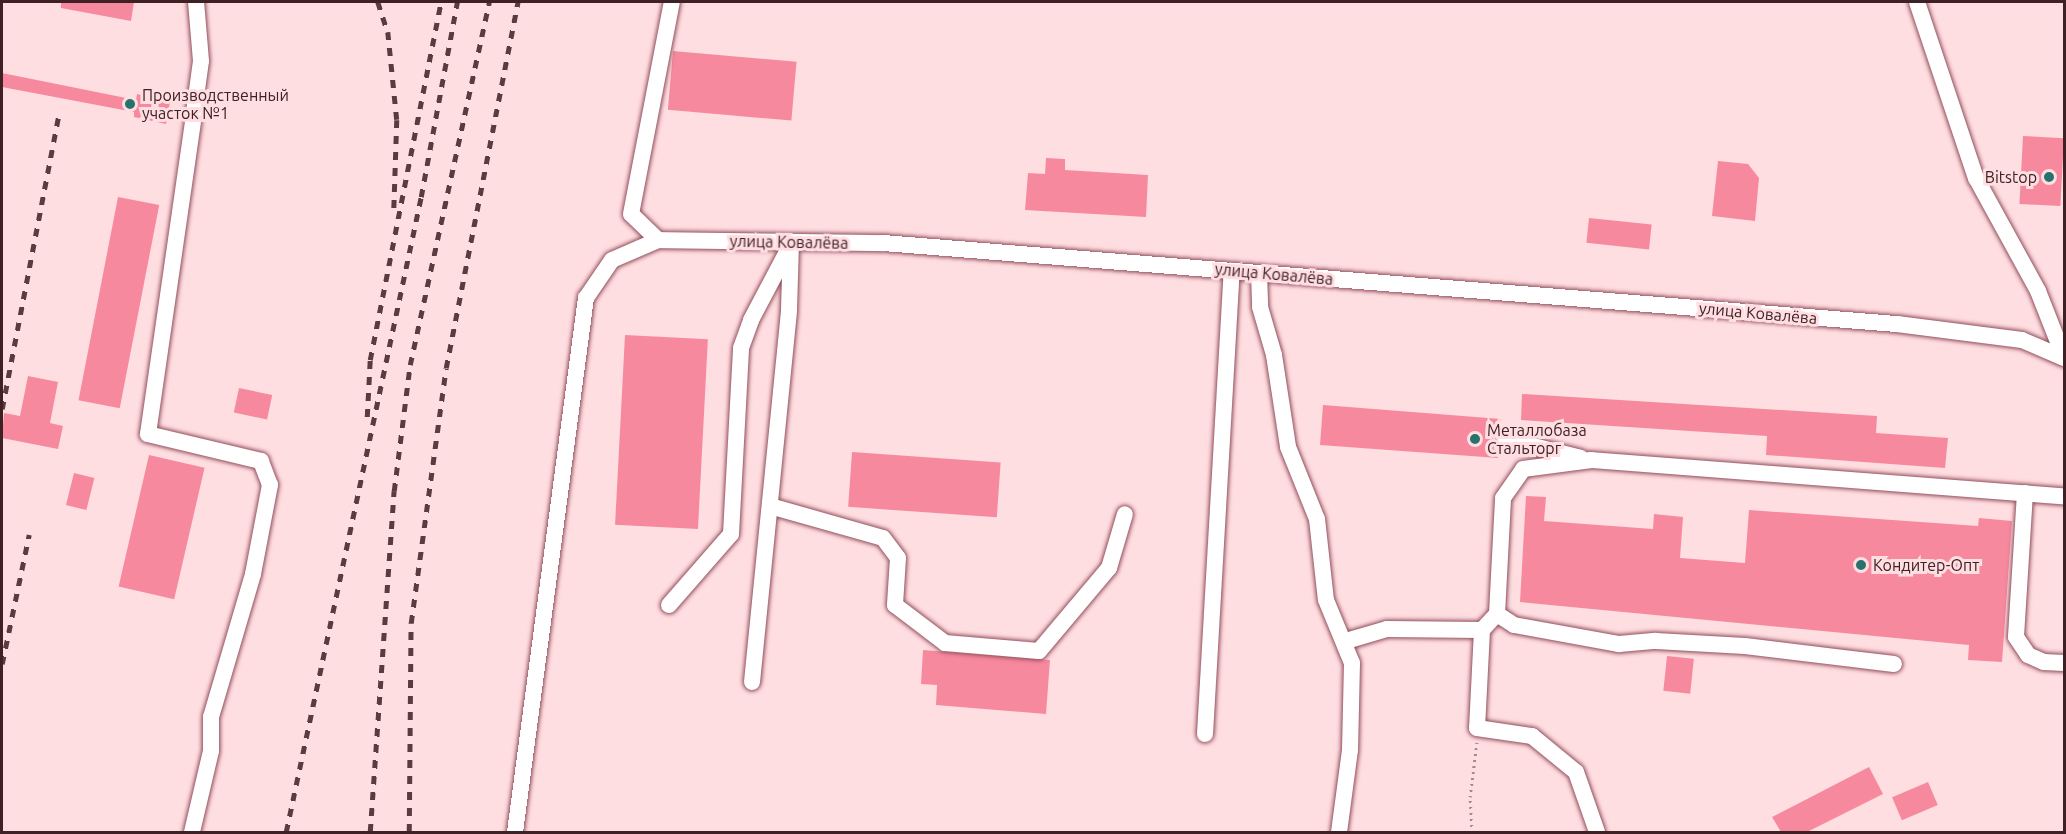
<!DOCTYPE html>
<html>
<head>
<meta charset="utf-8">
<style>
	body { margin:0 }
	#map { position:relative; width:2066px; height:834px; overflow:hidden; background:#ffdee2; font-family:Ubuntu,sans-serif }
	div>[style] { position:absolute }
	.building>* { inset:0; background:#f7899e; transform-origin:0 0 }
	.path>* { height:3px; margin-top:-1.5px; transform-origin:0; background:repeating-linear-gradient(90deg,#a7878c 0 1.5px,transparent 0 6px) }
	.roads { filter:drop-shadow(0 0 2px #934e5b) drop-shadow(0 0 2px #934e5b) }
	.minor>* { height:16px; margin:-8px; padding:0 8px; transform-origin:8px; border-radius:8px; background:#fff }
	.rail>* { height:4.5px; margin-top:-2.25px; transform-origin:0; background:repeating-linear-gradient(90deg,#5a3b40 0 8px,transparent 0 16px) }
	.dots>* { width:16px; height:16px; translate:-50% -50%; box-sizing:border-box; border:3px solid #ffdee2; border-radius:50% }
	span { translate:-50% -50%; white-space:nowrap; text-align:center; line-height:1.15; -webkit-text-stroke:6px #ffdee2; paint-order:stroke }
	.poi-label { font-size:16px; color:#3e2025 }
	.left { translate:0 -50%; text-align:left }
	.right { translate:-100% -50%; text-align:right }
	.street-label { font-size:16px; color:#3e2025 }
	.frame { position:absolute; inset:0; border:3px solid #3e2025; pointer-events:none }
</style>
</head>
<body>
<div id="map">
	<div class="building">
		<i style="clip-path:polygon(61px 2px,134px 2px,131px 21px,61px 8px)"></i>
		<i style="left:673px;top:51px;width:124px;height:59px;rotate:5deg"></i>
		<i style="clip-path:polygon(2px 73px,136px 100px,137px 94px,170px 102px,166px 124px,134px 117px,134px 112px,2px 87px)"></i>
		<i style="left:2023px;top:136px;width:41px;height:68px;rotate:3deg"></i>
		<i style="clip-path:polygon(1046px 158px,1065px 159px,1065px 170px,1148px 175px,1146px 217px,1025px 210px,1028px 173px,1045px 174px)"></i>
		<i style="clip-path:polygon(1718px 161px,1748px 164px,1759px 178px,1755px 221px,1712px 216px)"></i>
		<i style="left:118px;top:197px;width:42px;height:207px;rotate:11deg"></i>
		<i style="left:1589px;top:218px;width:63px;height:25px;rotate:6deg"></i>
		<i style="left:625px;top:335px;width:83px;height:190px;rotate:3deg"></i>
		<i style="clip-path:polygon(28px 376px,58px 382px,50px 423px,63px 426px,58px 449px,2px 438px,4px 413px,20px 416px)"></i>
		<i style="left:239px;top:388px;width:34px;height:25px;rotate:12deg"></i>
		<i style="clip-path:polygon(1522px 394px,1877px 416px,1876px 433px,1948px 438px,1945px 468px,1766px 455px,1767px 436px,1521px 420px)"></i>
		<i style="clip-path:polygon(1323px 405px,1501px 419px,1495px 437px,1498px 458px,1320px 445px)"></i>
		<i style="left:852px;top:452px;width:149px;height:55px;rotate:4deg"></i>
		<i style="left:149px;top:455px;width:57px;height:135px;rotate:13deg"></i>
		<i style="left:74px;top:473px;width:21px;height:33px;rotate:14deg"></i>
		<i style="clip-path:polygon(1526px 496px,1546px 497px,1544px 521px,1653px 529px,1654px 514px,1683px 517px,1680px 558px,1745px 563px,1749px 510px,1978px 526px,1979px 518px,2012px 521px,2002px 662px,1968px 660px,1969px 645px,1520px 602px)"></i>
		<i style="clip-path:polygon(923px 650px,1050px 660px,1046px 714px,936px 705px,937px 685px,921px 684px)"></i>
		<i style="left:1667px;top:656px;width:27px;height:35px;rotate:6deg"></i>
		<i style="clip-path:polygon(1869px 767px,1883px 794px,1807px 832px,1781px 832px,1772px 817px)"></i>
		<i style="left:1928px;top:782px;width:25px;height:39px;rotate:67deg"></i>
	</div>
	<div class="path">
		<i style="left:1472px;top:832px;width:35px;rotate:-93deg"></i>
		<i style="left:1470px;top:797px;width:55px;rotate:-82.7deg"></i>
	</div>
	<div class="roads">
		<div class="minor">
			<i style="left:1917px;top:2px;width:186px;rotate:71.5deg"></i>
			<i style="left:1976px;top:178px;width:129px;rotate:61.2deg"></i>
			<i style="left:2038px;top:291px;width:71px;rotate:68.5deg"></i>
			<i style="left:194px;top:112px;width:51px;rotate:-82.2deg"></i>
			<i style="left:201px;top:61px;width:59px;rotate:-94.8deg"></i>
			<i style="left:658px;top:240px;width:37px;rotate:-136deg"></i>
			<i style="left:631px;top:214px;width:216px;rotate:-79.1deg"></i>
			<i style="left:1259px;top:273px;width:34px;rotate:88deg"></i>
			<i style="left:1260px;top:307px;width:50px;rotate:73.7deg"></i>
			<i style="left:1274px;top:355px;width:93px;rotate:81.3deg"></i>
			<i style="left:1288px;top:447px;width:78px;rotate:68.1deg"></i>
			<i style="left:1317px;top:519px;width:81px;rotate:83.7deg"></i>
			<i style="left:1326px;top:600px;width:68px;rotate:67.6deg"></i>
			<i style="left:1352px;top:663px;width:87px;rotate:91.3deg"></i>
			<i style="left:1350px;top:750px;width:83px;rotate:97.6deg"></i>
			<i style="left:1505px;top:439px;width:78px;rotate:14deg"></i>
			<i style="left:2025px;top:493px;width:144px;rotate:93.6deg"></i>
			<i style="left:2016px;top:637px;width:22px;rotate:56deg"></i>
			<i style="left:2028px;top:655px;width:17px;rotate:24deg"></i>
			<i style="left:2044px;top:662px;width:20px;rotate:3deg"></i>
			<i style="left:770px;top:506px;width:117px;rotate:15.8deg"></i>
			<i style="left:883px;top:538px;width:25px;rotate:53deg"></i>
			<i style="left:898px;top:558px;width:47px;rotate:93.7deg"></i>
			<i style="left:895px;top:605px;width:63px;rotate:37.2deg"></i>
			<i style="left:945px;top:643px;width:94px;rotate:4.9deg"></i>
			<i style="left:1039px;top:651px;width:109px;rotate:-49.9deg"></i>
			<i style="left:1109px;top:568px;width:56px;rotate:-73.5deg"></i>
			<i style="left:669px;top:605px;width:94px;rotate:-48.9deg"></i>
			<i style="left:731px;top:534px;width:186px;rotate:-86.9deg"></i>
			<i style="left:741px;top:348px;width:30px;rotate:-70deg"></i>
			<i style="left:751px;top:320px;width:84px;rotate:-62.2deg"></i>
			<i style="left:1497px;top:614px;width:20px;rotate:33deg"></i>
			<i style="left:1514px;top:625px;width:107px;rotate:10.3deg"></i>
			<i style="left:1619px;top:644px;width:37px;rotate:-5deg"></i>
			<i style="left:1656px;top:641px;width:89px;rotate:3.2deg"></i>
			<i style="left:1745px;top:646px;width:150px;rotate:6.9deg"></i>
			<i style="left:1482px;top:630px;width:98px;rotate:92.9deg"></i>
			<i style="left:1477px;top:728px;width:56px;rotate:8.3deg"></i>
			<i style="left:1532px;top:736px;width:57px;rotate:39.3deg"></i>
			<i style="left:1576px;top:772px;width:64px;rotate:70.7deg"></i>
			<i style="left:1346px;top:641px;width:43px;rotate:-16.3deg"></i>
			<i style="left:1387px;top:629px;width:95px;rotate:0.6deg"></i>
			<i style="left:1482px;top:630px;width:22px;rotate:-47deg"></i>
			<i style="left:1497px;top:614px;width:116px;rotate:-87deg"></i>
			<i style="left:1503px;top:498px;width:35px;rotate:-55deg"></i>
			<i style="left:1523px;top:469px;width:69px;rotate:-7.5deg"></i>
			<i style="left:1591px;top:460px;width:474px;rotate:4.4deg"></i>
			<i style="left:752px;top:682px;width:374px;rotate:-84.3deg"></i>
			<i style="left:789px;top:310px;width:68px;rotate:-88.3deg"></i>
			<i style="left:1205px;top:734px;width:464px;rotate:-86.7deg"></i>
			<i style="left:192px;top:832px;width:83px;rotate:-76.8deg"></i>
			<i style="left:211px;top:751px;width:34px;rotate:-90deg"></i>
			<i style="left:211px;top:717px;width:149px;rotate:-73.6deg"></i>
			<i style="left:253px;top:574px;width:91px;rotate:-79.2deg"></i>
			<i style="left:270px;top:485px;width:26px;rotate:-111deg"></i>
			<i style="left:261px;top:461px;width:116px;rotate:-166.6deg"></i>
			<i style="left:148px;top:434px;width:316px;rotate:-81.8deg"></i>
			<i style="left:515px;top:832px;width:539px;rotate:-82.43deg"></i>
			<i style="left:586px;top:298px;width:46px;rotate:-55.6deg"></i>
			<i style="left:612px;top:260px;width:50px;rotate:-23.5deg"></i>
			<i style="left:658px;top:240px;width:225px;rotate:0.8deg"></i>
			<i style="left:883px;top:243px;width:1017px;rotate:4.57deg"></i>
			<i style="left:1897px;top:324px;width:126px;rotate:7.3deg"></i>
			<i style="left:2022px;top:340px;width:46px;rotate:23.2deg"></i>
		</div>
	</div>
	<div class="rail">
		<i style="left:378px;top:2px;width:32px;rotate:72deg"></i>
		<i style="left:388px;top:32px;width:88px;rotate:84.2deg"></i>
		<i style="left:397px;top:120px;width:90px;rotate:91.9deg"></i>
		<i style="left:2px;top:409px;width:300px;rotate:-79.1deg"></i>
		<i style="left:367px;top:417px;width:57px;rotate:-87deg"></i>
		<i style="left:370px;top:360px;width:365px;rotate:-78.8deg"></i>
		<i style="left:2px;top:664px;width:132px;rotate:-78.2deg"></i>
		<i style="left:286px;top:832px;width:649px;rotate:-78deg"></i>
		<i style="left:421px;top:197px;width:198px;rotate:-79.5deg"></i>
		<i style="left:370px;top:832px;width:342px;rotate:-86deg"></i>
		<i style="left:394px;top:491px;width:127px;rotate:-82.8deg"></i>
		<i style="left:410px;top:365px;width:371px;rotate:-77.7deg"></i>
		<i style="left:409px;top:832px;width:209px;rotate:-89.5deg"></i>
		<i style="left:411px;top:623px;width:257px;rotate:-82.2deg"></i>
		<i style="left:446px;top:368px;width:373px;rotate:-78.9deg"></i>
	</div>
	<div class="dots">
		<i style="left:130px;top:104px;background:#28726d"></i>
		<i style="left:2049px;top:177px;background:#28726d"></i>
		<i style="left:1475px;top:439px;background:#28726d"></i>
		<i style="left:1861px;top:565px;background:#28726d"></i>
	</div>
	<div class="poi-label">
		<span class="left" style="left:142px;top:104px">Производственный<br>участок №1</span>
		<span class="right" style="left:2037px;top:177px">Bitstop</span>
		<span class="left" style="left:1487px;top:439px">Металлобаза<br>Стальторг</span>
		<span class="left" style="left:1873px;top:565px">Кондитер-Опт</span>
	</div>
	<div class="street-label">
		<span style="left:789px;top:242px;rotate:1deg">улица Ковалёва</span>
		<span style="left:1274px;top:274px;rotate:5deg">улица Ковалёва</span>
		<span style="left:1758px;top:313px;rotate:5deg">улица Ковалёва</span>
	</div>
	<div class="frame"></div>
</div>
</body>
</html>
